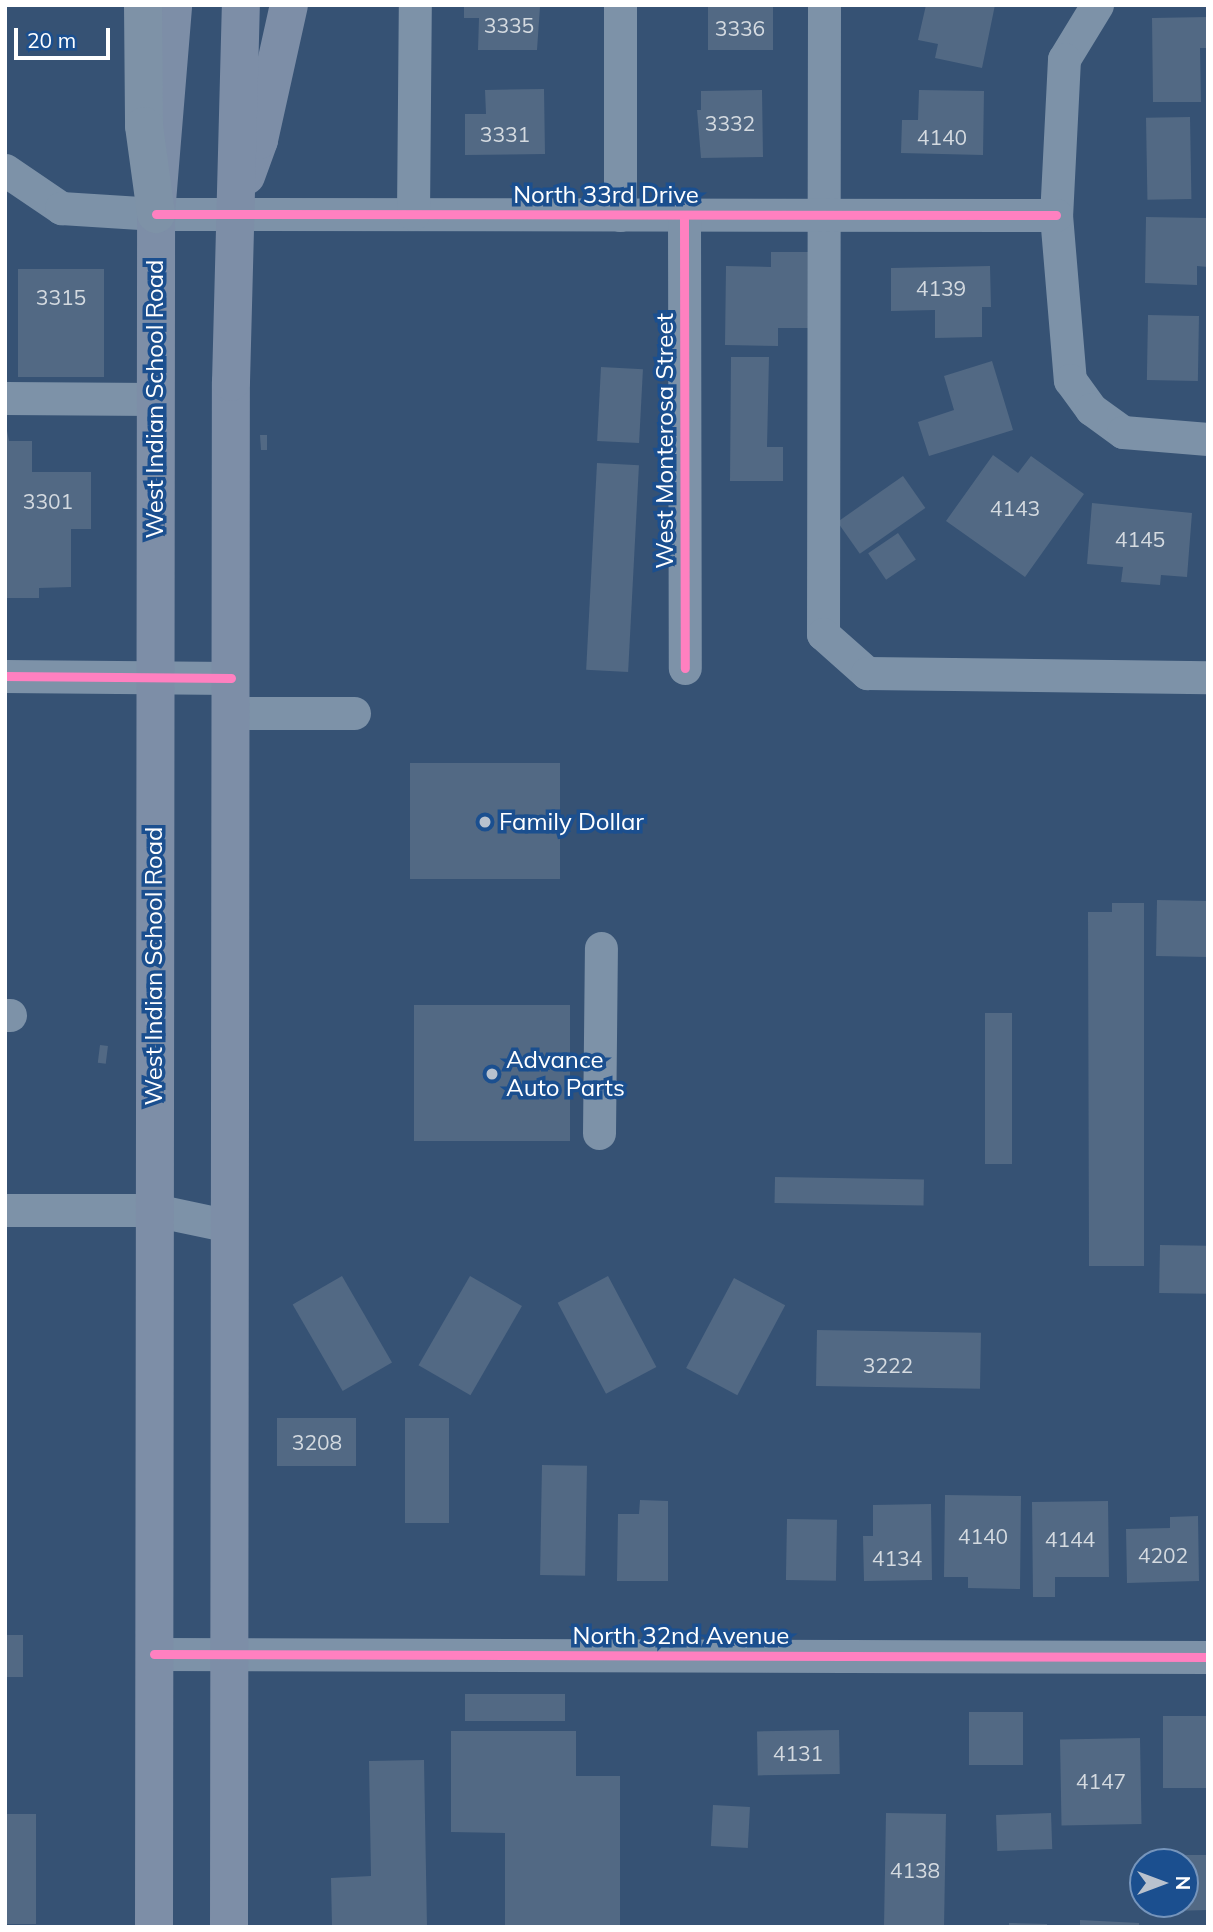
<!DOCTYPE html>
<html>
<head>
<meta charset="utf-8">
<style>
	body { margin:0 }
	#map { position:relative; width:1213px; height:1932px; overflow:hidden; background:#365274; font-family:Mulish,sans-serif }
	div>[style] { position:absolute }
	.building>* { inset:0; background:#526984; transform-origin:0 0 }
	.minor>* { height:33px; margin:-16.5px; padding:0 16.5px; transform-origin:16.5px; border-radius:16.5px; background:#7d92a8 }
	.major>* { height:38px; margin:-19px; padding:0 19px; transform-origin:19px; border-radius:19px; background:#7d8ea7 }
	.highway>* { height:38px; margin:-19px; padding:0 19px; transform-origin:19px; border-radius:19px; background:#7e92a7 }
	.cycleway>* { height:9px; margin:-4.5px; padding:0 4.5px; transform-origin:4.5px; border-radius:4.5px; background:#ff80c0 }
	.dots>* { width:19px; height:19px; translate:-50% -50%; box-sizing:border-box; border:4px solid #1b4f8f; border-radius:50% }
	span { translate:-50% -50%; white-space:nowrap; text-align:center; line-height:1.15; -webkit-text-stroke:7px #1b4f8f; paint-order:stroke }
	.number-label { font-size:21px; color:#d4dae0 }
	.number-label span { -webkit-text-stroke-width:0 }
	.street-label { font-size:24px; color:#fff }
	.poi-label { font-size:24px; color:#fff }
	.left { translate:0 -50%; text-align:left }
	.frame { position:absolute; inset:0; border:7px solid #fff; pointer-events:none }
	.north { position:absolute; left:1129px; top:1848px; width:70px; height:70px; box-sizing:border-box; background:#1b4f8f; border:2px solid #7695bc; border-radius:50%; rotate:90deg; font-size:19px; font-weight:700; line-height:28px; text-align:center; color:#fff }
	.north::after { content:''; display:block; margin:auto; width:24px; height:32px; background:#b9c2ce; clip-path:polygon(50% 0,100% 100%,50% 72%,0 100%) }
	.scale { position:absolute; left:14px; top:28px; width:96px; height:32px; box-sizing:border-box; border:4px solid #fff; border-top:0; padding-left:9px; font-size:21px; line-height:24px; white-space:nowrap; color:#fff; -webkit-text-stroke:5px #1b4f8f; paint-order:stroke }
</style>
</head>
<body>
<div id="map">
	<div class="building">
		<i style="clip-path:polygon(464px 5px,540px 7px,537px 50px,478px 50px,479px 18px,464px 18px)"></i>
		<i style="left:708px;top:5px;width:65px;height:45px"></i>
		<i style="clip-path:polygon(926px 5px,995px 5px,982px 68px,935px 58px,938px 44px,918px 40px)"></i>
		<i style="clip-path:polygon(1208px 17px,1208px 48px,1200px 48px,1201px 102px,1153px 102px,1152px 18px)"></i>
		<i style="clip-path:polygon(544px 89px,545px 154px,465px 155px,465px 114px,486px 114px,485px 90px)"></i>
		<i style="clip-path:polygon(762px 90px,763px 157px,701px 158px,697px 110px,701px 110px,701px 91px)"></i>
		<i style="clip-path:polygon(919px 90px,984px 91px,983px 155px,901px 153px,902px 120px,918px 120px)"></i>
		<i style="left:1190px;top:117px;width:82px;height:44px;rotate:89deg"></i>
		<i style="clip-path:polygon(1146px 217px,1208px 218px,1208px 267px,1197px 266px,1197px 285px,1145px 283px)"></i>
		<i style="clip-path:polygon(771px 252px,812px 252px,811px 328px,778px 328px,778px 346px,725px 345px,726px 266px,771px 267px)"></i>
		<i style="clip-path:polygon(990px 266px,991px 307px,982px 307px,982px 337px,935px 338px,935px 310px,891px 311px,891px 268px)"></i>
		<i style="left:18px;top:269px;width:86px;height:108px"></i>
		<i style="left:1148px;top:315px;width:51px;height:65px;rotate:1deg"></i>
		<i style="clip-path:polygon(731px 357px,769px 357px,767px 447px,783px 447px,783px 481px,730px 481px)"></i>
		<i style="clip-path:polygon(992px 361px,1013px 430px,929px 456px,918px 422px,954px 410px,944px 376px)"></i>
		<i style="left:601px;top:367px;width:42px;height:74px;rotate:3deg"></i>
		<i style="clip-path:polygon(5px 420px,9px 441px,32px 441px,32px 472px,91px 472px,91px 529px,71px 529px,71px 587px,39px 588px,39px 598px,5px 598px)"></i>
		<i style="clip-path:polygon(260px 435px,267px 435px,267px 450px,261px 450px)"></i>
		<i style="clip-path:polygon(993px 455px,1018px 473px,1031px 456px,1084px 494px,1025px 577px,946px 521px)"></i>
		<i style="left:597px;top:463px;width:42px;height:207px;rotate:3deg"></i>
		<i style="left:903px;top:476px;width:39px;height:80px;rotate:55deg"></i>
		<i style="clip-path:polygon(1092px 503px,1192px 513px,1187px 577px,1161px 575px,1160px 585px,1121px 582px,1123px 567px,1087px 564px)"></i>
		<i style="left:898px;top:533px;width:32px;height:36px;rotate:56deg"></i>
		<i style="left:410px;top:763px;width:150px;height:116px"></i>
		<i style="left:1157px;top:900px;width:51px;height:56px;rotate:1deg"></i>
		<i style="clip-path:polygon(1112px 903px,1144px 903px,1144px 1266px,1089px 1266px,1088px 912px,1112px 912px)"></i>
		<i style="left:414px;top:1005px;width:156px;height:136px"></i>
		<i style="left:985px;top:1013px;width:27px;height:151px"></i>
		<i style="left:100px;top:1045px;width:8px;height:18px;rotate:7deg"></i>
		<i style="left:775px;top:1177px;width:149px;height:26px;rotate:1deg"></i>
		<i style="left:1160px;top:1245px;width:48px;height:48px;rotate:1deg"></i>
		<i style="left:342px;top:1276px;width:100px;height:57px;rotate:60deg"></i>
		<i style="left:470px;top:1276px;width:60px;height:103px;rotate:30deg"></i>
		<i style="left:608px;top:1276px;width:103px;height:57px;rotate:62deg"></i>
		<i style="left:734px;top:1278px;width:58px;height:102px;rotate:28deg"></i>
		<i style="left:817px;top:1330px;width:164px;height:56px;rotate:1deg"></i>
		<i style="left:277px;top:1418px;width:79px;height:48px"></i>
		<i style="left:405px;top:1418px;width:44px;height:105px"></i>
		<i style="left:542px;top:1465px;width:45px;height:110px;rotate:1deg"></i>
		<i style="clip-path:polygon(945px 1495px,1021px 1496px,1020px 1589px,968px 1588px,968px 1577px,944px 1577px)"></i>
		<i style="clip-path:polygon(640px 1500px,668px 1501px,668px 1581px,617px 1581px,618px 1514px,639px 1514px)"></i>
		<i style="clip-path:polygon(1108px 1501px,1109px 1577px,1055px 1577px,1055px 1597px,1033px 1597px,1032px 1502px)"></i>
		<i style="clip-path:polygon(931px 1504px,932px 1580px,864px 1581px,863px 1536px,873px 1536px,873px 1505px)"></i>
		<i style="clip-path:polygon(1198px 1516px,1199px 1581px,1127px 1583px,1126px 1529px,1170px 1528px,1170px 1517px)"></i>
		<i style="left:787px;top:1519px;width:50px;height:61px;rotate:1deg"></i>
		<i style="left:5px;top:1635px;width:18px;height:42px"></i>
		<i style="left:565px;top:1694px;width:27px;height:100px;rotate:90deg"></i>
		<i style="left:969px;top:1712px;width:54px;height:53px"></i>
		<i style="left:1208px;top:1716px;width:72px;height:45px;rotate:90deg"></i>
		<i style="left:839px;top:1730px;width:44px;height:82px;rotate:89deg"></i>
		<i style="clip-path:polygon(451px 1731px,576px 1731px,576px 1776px,620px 1776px,620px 1927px,505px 1927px,505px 1833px,451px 1832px)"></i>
		<i style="left:1140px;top:1738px;width:86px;height:80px;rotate:89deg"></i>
		<i style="clip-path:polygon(424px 1760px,427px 1927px,332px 1927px,331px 1878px,371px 1876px,369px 1761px)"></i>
		<i style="left:713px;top:1805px;width:37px;height:41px;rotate:3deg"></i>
		<i style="left:886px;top:1813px;width:60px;height:114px;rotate:1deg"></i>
		<i style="left:1051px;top:1813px;width:36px;height:55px;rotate:88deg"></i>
		<i style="left:5px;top:1814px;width:31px;height:110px"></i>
		<i style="clip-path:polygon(1171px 1855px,1208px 1855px,1208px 1910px,1172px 1911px,1172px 1904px,1185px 1904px,1185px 1862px,1172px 1862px)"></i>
		<i style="clip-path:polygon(1080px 1920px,1139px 1923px,1139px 1927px,1080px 1927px)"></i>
		<i style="clip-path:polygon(1009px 1923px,1047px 1924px,1047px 1927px,1009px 1927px)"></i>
	</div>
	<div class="minor">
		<i style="left:620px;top:5px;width:210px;rotate:90deg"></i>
		<i style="left:824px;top:5px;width:629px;rotate:90.09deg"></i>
		<i style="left:823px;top:634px;width:59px;rotate:41.6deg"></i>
		<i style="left:867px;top:673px;width:341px;rotate:0.7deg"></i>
		<i style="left:1097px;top:5px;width:63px;rotate:121.4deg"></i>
		<i style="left:1064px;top:59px;width:156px;rotate:92.9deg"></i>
		<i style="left:1056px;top:215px;width:166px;rotate:85.2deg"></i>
		<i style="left:1070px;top:380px;width:36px;rotate:54deg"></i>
		<i style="left:1091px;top:409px;width:39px;rotate:36deg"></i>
		<i style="left:1123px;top:432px;width:85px;rotate:4.7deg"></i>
		<i style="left:5px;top:170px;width:68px;rotate:34.2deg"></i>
		<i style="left:61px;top:208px;width:95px;rotate:3.6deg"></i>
		<i style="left:156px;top:214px;width:900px;rotate:0.06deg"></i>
		<i style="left:413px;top:214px;width:209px;rotate:-89.5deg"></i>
		<i style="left:684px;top:215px;width:453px;rotate:89.9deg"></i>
		<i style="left:5px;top:398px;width:150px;rotate:0.4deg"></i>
		<i style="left:5px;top:676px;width:226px;rotate:0.5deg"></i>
		<i style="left:231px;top:713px;width:123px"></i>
		<i style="left:5px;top:1015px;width:5px"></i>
		<i style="left:599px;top:1133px;width:185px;rotate:-89.4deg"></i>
		<i style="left:5px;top:1210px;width:149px"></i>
		<i style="left:154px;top:1210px;width:78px;rotate:11.9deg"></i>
		<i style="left:154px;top:1654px;width:1054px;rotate:0.16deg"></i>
	</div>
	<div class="major">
		<i style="left:246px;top:176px;width:38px;rotate:-70deg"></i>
		<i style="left:259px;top:140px;width:138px;rotate:-77.5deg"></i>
		<i style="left:154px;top:1927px;width:1713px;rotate:-89.93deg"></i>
		<i style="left:156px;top:214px;width:210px;rotate:-85.3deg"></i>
		<i style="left:229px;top:1927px;width:1545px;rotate:-89.93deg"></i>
		<i style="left:231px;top:382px;width:377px;rotate:-88.5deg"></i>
	</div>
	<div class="highway">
		<i style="left:143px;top:5px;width:121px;rotate:89.5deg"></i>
		<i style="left:144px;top:126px;width:89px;rotate:82.2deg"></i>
	</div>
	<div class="cycleway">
		<i style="left:156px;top:214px;width:900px;rotate:0.06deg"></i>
		<i style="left:684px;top:215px;width:453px;rotate:89.9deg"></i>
		<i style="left:5px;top:676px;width:226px;rotate:0.5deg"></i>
		<i style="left:154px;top:1654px;width:1054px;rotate:0.16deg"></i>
	</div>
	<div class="dots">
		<i style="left:485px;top:822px;background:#b9c2ce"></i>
		<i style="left:492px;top:1074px;background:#b9c2ce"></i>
	</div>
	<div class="number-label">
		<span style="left:509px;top:25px">3335</span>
		<span style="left:740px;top:28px">3336</span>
		<span style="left:730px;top:123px">3332</span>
		<span style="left:505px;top:134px">3331</span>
		<span style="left:942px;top:137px">4140</span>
		<span style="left:941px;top:288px">4139</span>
		<span style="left:61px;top:297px">3315</span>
		<span style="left:48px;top:501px">3301</span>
		<span style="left:1015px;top:508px">4143</span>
		<span style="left:1140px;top:539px">4145</span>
		<span style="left:888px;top:1365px">3222</span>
		<span style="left:317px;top:1442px">3208</span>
		<span style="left:983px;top:1536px">4140</span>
		<span style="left:1070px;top:1539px">4144</span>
		<span style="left:1163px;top:1555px">4202</span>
		<span style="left:897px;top:1558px">4134</span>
		<span style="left:798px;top:1753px">4131</span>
		<span style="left:1101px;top:1781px">4147</span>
		<span style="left:915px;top:1870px">4138</span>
	</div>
	<div class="street-label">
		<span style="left:606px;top:195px">North 33rd Drive</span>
		<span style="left:155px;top:399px;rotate:-90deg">West Indian School Road</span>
		<span style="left:665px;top:441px;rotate:-90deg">West Monterosa Street</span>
		<span style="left:154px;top:966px;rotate:-90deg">West Indian School Road</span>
		<span style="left:681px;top:1636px">North 32nd Avenue</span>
	</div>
	<div class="poi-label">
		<span class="left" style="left:499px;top:822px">Family Dollar</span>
		<span class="left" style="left:506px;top:1074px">Advance<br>Auto Parts</span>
	</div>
	<div class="frame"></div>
	<div class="north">N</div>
	<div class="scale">20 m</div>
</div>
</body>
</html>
